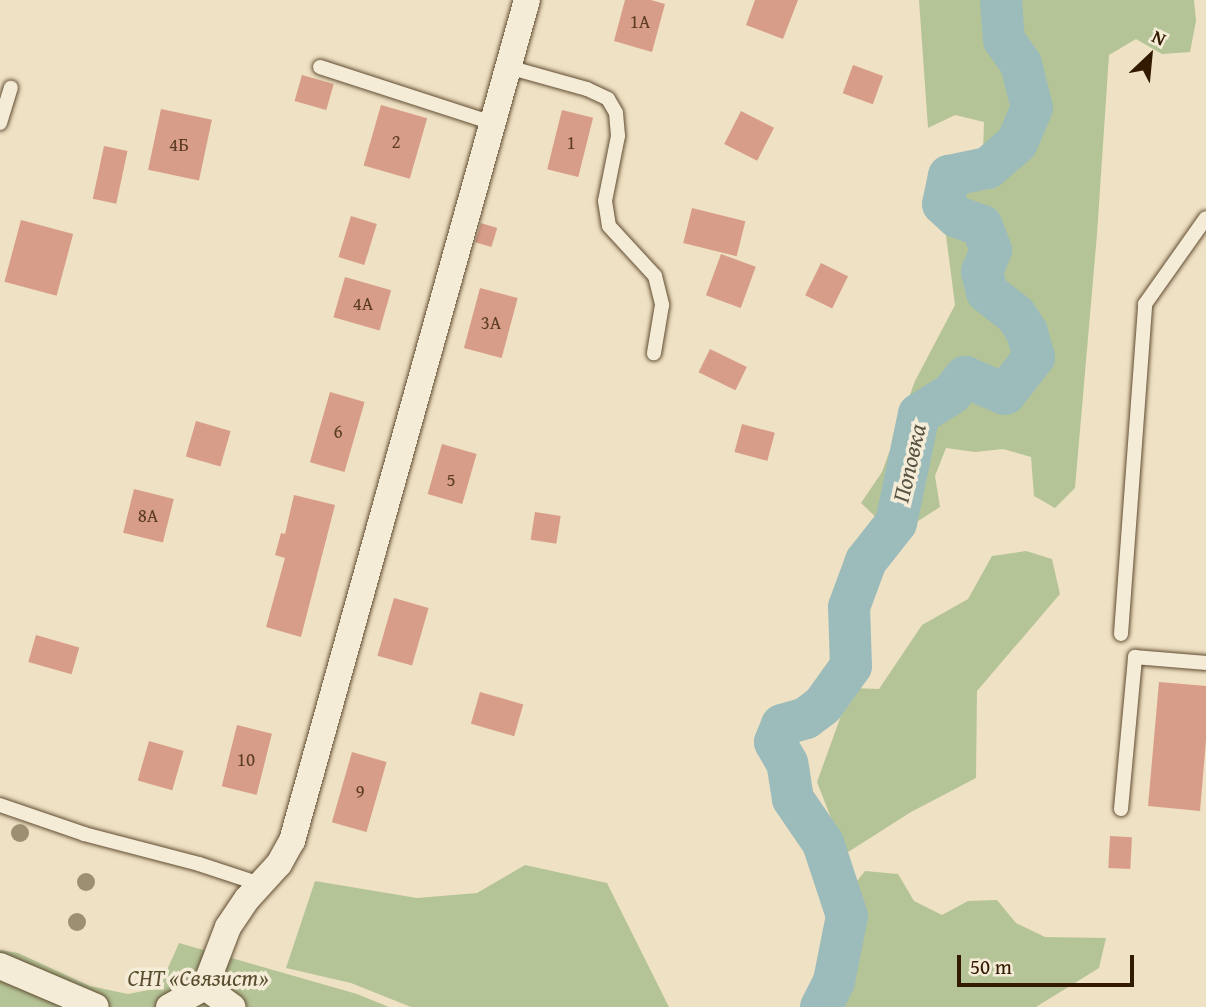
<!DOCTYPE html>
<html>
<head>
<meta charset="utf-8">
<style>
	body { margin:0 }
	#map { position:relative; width:1206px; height:1007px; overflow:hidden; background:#efe1c3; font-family:"Gentium Book Plus",serif }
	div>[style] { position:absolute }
	.green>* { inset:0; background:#b5c497 }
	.river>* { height:42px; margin:-21px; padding:0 21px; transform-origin:21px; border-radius:21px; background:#9cbcbb }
	.building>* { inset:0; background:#d79d88; transform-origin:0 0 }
	.roads { filter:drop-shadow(0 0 2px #614c32) drop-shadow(0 0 2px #614c32) }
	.lane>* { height:14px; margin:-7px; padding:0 7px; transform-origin:7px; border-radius:7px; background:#f5ecd8 }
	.street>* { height:26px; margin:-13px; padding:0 13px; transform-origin:13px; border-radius:13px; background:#f5ecd8 }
	.trees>* { width:18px; height:18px; margin:-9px; border-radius:50%; background:#9c9071 }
	span { translate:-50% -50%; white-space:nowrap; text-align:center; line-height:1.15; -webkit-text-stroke:7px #f5ecd8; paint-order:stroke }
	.number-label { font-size:19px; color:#5b3b23 }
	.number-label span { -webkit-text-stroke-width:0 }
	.park-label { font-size:23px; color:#594d2e; font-style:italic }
	.water-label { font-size:24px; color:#575342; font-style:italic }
	.north { position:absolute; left:1115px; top:21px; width:70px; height:70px; -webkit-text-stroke:5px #f5ecd8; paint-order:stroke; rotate:26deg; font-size:19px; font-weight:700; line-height:28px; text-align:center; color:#321a01 }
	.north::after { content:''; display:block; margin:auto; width:24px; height:32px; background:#321a01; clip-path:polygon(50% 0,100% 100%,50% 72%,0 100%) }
	.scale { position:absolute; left:957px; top:955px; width:177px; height:32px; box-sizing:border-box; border:4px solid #321a01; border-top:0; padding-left:9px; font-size:21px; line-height:24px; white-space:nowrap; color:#321a01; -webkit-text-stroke:5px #f5ecd8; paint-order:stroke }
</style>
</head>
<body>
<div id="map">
	<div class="green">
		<i style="clip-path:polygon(919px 0,1194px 0,1196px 21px,1190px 52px,1162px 54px,1136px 39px,1109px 55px,1097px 234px,1075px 488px,1055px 508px,1034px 496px,1031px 457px,1003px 449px,975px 452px,946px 448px,935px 476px,940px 507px,915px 523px,883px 524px,861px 503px,882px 472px,915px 381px,955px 305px,943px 212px,963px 174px,983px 151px,984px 122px,955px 115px,928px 128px)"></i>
		<i style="clip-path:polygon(1026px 551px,1052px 559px,1060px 594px,977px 691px,976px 778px,911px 812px,845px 854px,817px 782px,851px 688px,879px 689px,922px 625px,968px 599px,992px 556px)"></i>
		<i style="clip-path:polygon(525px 865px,607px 883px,669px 1007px,411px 1007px,351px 983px,286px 968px,315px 881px,417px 898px,477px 893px)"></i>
		<i style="clip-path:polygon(865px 871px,898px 874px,914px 901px,942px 915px,968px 901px,997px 900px,1016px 923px,1045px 937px,1106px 938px,1099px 968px,1036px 1007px,839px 1007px,827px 995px,823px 950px,847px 894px)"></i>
		<i style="clip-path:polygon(179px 943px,357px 994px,389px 1007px,0 1007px,0 950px,18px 953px,90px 986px,128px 994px,159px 988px)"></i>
	</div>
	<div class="river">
		<i style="left:821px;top:1007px;width:29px;rotate:-63deg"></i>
		<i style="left:834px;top:981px;width:66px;rotate:-78.7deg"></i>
		<i style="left:847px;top:916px;width:77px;rotate:-108.2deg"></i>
		<i style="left:823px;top:843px;width:53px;rotate:-124.3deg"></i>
		<i style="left:793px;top:799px;width:36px;rotate:-99deg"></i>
		<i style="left:787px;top:763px;width:24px;rotate:-120deg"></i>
		<i style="left:775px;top:742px;width:18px;rotate:-68deg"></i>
		<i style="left:782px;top:725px;width:25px;rotate:-16deg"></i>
		<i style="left:806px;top:718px;width:21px;rotate:-37deg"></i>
		<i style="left:823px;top:705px;width:48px;rotate:-54.3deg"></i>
		<i style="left:851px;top:666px;width:59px;rotate:-91.9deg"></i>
		<i style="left:849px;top:607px;width:49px;rotate:-69.7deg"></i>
		<i style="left:866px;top:561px;width:48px;rotate:-51.7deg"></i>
		<i style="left:896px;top:523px;width:111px;rotate:-78.1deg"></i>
		<i style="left:919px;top:414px;width:39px;rotate:-32deg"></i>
		<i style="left:952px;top:393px;width:21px;rotate:-51deg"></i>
		<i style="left:965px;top:377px;width:43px;rotate:23deg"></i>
		<i style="left:1005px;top:394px;width:47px;rotate:-51.9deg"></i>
		<i style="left:1034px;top:357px;width:26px;rotate:-106deg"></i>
		<i style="left:1027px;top:332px;width:20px;rotate:-123deg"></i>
		<i style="left:1016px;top:315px;width:37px;rotate:-142deg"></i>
		<i style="left:987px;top:292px;width:21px;rotate:-104deg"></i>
		<i style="left:982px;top:272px;width:24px;rotate:-68deg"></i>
		<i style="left:991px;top:250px;width:26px;rotate:-111deg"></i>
		<i style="left:982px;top:226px;width:27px;rotate:-160deg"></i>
		<i style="left:957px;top:217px;width:19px;rotate:-137deg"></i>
		<i style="left:943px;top:204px;width:29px;rotate:-78deg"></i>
		<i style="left:949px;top:176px;width:40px;rotate:-12deg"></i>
		<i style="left:988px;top:168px;width:38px;rotate:-41deg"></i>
		<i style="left:1017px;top:143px;width:38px;rotate:-67deg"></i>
		<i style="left:1032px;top:108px;width:45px;rotate:-104deg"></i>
		<i style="left:1021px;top:64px;width:29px;rotate:-125deg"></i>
		<i style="left:1004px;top:40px;width:40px;rotate:-94.3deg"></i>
	</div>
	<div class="building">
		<i style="clip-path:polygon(625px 0,651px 0,665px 4px,652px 52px,614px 41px)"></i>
		<i style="clip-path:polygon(755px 0,798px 0,783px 39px,746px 25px)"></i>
		<i style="left:853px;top:65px;width:32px;height:30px;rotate:20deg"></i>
		<i style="left:302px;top:75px;width:33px;height:27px;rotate:16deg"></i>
		<i style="left:381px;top:105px;width:48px;height:63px;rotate:16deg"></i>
		<i style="left:161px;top:109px;width:52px;height:62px;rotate:12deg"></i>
		<i style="left:562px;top:110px;width:32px;height:61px;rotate:14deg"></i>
		<i style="left:741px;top:111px;width:37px;height:37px;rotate:27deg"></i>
		<i style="left:104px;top:146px;width:24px;height:54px;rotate:12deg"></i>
		<i style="left:692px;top:208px;width:55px;height:36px;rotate:14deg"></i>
		<i style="left:351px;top:216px;width:27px;height:43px;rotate:17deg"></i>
		<i style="left:21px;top:220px;width:54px;height:64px;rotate:15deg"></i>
		<i style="left:481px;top:223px;width:17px;height:20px;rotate:17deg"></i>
		<i style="left:721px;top:254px;width:37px;height:44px;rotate:20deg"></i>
		<i style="left:821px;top:263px;width:30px;height:36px;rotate:26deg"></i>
		<i style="left:345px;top:277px;width:48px;height:42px;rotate:16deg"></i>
		<i style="left:480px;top:288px;width:39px;height:62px;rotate:15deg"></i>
		<i style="left:710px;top:349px;width:41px;height:26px;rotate:26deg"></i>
		<i style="left:330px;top:392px;width:36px;height:73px;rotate:16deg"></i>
		<i style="left:196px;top:421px;width:36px;height:37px;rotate:16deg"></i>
		<i style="left:742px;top:424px;width:34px;height:29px;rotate:15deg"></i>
		<i style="left:442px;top:444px;width:36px;height:52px;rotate:16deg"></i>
		<i style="left:134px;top:489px;width:41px;height:45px;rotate:14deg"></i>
		<i style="clip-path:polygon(294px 495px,335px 505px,301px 637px,266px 627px,285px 558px,275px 555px,281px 533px,285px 534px)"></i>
		<i style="left:535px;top:512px;width:26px;height:28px;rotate:9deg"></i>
		<i style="left:394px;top:598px;width:36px;height:60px;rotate:16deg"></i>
		<i style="left:36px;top:635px;width:45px;height:28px;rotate:16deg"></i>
		<i style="clip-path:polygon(1159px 682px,1206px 686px,1206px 740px,1200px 811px,1148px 806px)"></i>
		<i style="left:480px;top:692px;width:45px;height:33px;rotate:16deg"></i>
		<i style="left:237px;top:725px;width:36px;height:63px;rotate:14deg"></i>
		<i style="left:149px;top:741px;width:36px;height:41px;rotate:16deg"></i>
		<i style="left:352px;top:752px;width:36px;height:73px;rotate:16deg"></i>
		<i style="left:1110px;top:836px;width:22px;height:32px;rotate:3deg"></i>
	</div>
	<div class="roads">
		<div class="lane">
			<i style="left:320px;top:67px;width:181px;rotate:18deg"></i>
			<i style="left:508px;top:67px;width:82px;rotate:15.6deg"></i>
			<i style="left:587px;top:89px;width:23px;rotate:25deg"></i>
			<i style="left:608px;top:99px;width:16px;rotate:60deg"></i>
			<i style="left:616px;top:113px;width:23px;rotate:85deg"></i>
			<i style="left:618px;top:136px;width:66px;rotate:101.3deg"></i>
			<i style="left:605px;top:201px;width:25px;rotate:81deg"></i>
			<i style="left:609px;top:226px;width:68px;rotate:47.4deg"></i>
			<i style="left:655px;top:276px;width:30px;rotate:76deg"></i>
			<i style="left:662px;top:305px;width:49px;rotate:99.5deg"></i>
			<i style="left:0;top:123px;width:37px;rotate:-73deg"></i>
			<i style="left:1121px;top:634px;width:331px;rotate:-85.8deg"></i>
			<i style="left:1145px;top:304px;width:105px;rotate:-54.7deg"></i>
			<i style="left:0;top:805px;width:89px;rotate:19deg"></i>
			<i style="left:84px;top:834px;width:119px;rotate:14.6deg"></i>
			<i style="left:199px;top:864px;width:64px;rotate:18.2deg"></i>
			<i style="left:1121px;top:809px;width:153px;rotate:-84.7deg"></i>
			<i style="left:1135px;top:657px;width:71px;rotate:4.8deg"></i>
		</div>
		<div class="street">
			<i style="left:0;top:966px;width:104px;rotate:23.1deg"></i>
			<i style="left:205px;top:987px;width:34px;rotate:36deg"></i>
			<i style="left:169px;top:1007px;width:41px;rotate:-29.1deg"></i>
			<i style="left:205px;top:987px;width:64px;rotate:-69deg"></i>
			<i style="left:228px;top:927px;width:34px;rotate:-56deg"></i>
			<i style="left:247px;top:899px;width:47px;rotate:-47.6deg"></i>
			<i style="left:279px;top:864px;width:26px;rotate:-61deg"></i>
			<i style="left:292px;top:841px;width:873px;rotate:-74.39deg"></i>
		</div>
	</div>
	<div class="trees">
		<i style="left:20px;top:833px"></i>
		<i style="left:86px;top:882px"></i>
		<i style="left:77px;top:922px"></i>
	</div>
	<div class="number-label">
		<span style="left:640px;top:22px">1А</span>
		<span style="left:396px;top:142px">2</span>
		<span style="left:571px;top:143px">1</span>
		<span style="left:179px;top:145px">4Б</span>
		<span style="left:363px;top:304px">4А</span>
		<span style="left:491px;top:323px">3А</span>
		<span style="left:338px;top:432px">6</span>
		<span style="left:451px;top:480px">5</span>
		<span style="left:148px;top:516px">8А</span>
		<span style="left:246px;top:760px">10</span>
		<span style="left:360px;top:792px">9</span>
	</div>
	<div class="park-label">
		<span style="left:198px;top:978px">СНТ «Связист»</span>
	</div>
	<div class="water-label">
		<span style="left:909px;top:463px;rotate:-77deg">Поповка</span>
	</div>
	<div class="north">N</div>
	<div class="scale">50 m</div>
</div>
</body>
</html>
